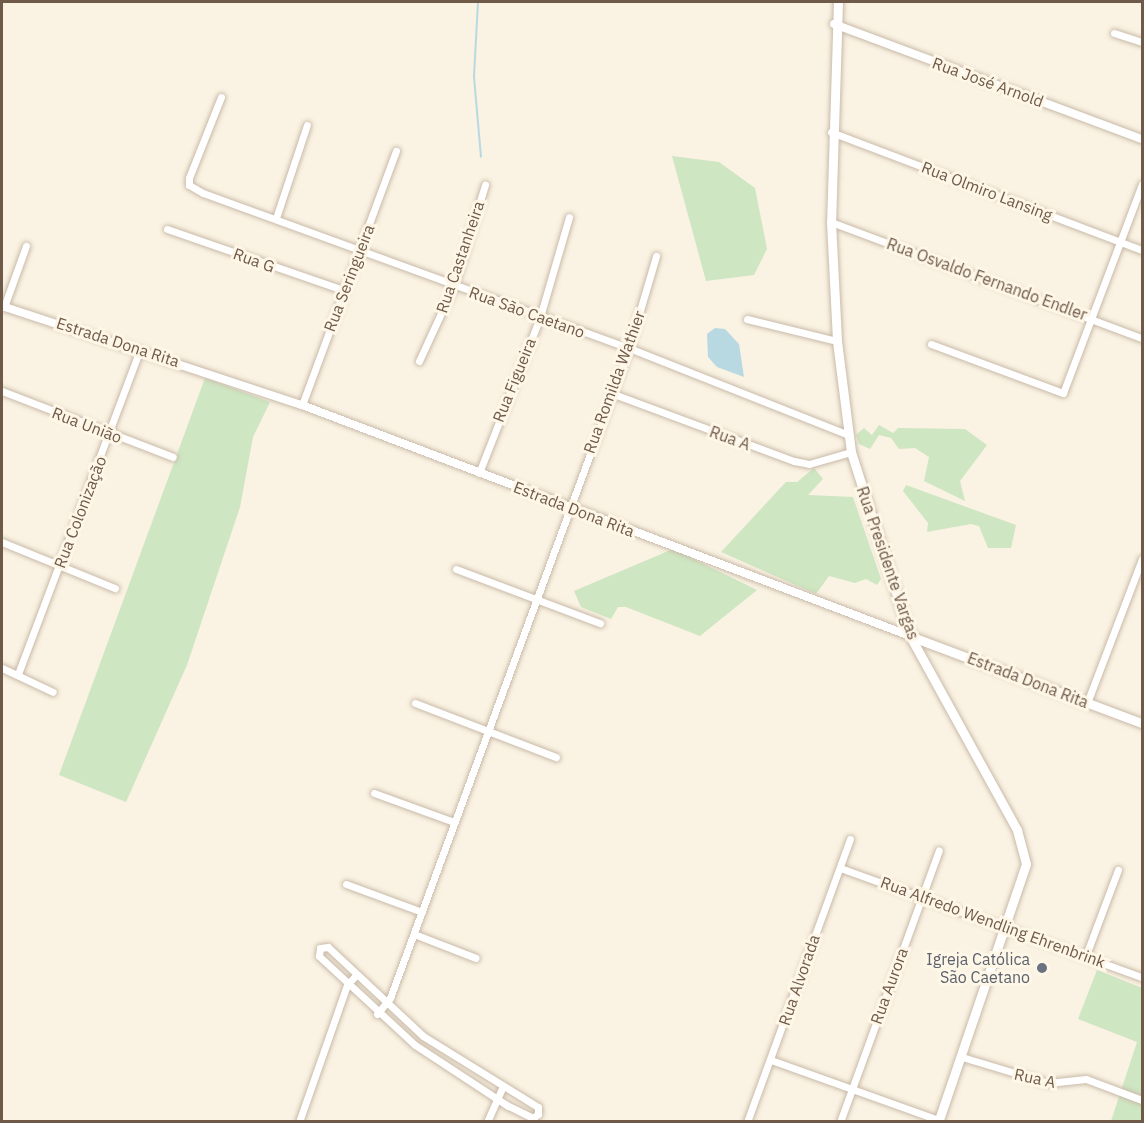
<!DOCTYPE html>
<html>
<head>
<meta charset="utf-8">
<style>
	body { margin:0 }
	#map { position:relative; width:1144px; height:1123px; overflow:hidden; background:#faf2e2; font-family:"IBM Plex Sans",sans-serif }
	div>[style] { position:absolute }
	.green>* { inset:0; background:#cee6c2 }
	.water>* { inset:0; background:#b8d9e2 }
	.stream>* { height:2px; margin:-1px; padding:0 1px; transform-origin:1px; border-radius:1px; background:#b8d9e2 }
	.roads { filter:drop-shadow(0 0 2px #c9baa9) drop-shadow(0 0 2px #c9baa9) }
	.minor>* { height:7px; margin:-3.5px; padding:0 3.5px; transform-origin:3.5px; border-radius:3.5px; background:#fff }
	.tertiary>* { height:8px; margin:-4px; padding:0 4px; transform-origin:4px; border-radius:4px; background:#fff }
	.secondary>* { height:9px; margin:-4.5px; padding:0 4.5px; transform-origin:4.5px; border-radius:4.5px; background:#fff }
	.dots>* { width:16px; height:16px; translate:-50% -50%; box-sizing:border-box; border:3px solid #fef6e7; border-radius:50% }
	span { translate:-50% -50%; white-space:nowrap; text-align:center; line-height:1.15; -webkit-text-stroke:6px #fef6e7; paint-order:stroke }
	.street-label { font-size:16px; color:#6f5a4a }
	.worship-label { font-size:16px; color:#5b616d }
	.right { translate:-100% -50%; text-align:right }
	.frame { position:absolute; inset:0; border:3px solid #6f5a4a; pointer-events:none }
</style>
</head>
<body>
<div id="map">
	<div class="green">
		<i style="clip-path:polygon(672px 156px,719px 162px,755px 188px,767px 249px,754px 275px,706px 281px)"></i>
		<i style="clip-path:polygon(205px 378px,270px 402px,253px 437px,240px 507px,187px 665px,126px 802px,59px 775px)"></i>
		<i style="clip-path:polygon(879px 425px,893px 433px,898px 428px,965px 429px,987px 445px,960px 481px,965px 501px,924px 481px,929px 457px,915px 448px,899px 449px,891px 438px,879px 435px,870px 449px,859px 444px,856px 435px,864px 428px,872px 435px)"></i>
		<i style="clip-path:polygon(814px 468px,823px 479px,808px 495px,853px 497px,881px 579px,877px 585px,866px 579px,855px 583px,829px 576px,816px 594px,721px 552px,786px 482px,797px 482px)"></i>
		<i style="clip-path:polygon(906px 485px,1016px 525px,1011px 548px,988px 548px,979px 526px,971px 524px,927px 532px,928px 523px,903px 491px)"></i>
		<i style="clip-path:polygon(673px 549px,757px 590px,700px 636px,626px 607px,618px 607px,611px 619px,581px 607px,574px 591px)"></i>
		<i style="clip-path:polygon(1097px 970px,1142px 988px,1142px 1121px,1111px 1121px,1137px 1042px,1078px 1019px)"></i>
	</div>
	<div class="water">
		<i style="clip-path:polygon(715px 328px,725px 329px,739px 344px,744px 377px,717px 367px,708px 357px,707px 334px)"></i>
	</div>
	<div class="stream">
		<i style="left:478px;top:2px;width:75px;rotate:93.1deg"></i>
		<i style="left:474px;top:77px;width:80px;rotate:85deg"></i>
	</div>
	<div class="roads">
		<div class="minor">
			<i style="left:1114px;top:33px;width:29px;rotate:18deg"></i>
			<i style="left:221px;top:97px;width:87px;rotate:111.6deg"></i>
			<i style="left:189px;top:178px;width:7px;rotate:90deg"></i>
			<i style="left:189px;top:185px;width:16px;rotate:30deg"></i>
			<i style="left:203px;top:193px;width:453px;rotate:20deg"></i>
			<i style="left:629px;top:348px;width:237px;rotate:21.6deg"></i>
			<i style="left:831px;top:132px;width:333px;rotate:20.8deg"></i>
			<i style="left:276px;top:218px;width:98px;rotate:-71.6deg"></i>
			<i style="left:831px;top:222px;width:332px;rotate:20.5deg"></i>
			<i style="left:167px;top:229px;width:186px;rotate:19.1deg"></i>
			<i style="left:4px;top:307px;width:65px;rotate:-70.2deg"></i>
			<i style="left:747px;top:319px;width:93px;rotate:13.7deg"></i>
			<i style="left:931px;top:344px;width:141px;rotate:20.4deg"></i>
			<i style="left:1063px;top:393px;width:223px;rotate:-69.3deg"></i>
			<i style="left:419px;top:361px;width:84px;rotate:-65.3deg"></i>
			<i style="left:454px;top:285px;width:105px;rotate:-72.8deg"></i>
			<i style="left:2px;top:391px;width:183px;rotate:21.1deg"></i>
			<i style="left:611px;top:393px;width:195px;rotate:20.4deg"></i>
			<i style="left:794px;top:461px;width:15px;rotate:11deg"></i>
			<i style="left:809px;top:464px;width:44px;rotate:-15.9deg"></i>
			<i style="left:302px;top:405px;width:271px;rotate:-69.7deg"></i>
			<i style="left:479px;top:473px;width:168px;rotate:-68.6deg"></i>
			<i style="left:540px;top:317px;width:104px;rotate:-73.8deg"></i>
			<i style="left:2px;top:542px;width:122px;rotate:22.2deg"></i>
			<i style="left:456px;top:569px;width:154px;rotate:20.6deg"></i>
			<i style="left:2px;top:668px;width:56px;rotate:25.2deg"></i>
			<i style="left:18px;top:674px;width:346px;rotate:-69.4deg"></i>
			<i style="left:415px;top:703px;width:151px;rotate:21deg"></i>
			<i style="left:1087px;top:703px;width:154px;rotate:-69.1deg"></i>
			<i style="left:374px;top:793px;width:85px;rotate:19.9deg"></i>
			<i style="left:843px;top:869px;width:318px;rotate:19.9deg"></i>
			<i style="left:346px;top:884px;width:81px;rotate:20.2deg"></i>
			<i style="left:414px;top:934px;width:66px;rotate:21.2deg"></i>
			<i style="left:328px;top:947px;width:130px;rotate:43.1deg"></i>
			<i style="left:423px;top:1036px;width:135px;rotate:31.7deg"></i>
			<i style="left:538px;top:1107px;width:7px;rotate:90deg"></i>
			<i style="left:538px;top:1114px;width:6px;rotate:141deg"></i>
			<i style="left:533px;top:1118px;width:28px;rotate:-154deg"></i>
			<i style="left:508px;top:1106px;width:111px;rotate:-146.7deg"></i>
			<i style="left:415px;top:1045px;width:131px;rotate:-137.2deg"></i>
			<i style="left:319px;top:956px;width:8px;rotate:-83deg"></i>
			<i style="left:320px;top:948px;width:8px;rotate:-7deg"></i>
			<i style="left:1086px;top:955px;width:91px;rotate:-69.4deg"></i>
			<i style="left:377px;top:1014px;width:21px;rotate:-51deg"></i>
			<i style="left:390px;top:998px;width:693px;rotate:-69.81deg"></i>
			<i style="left:629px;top:348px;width:96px;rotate:-73.6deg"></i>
			<i style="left:962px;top:1057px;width:90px;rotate:16.8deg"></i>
			<i style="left:1048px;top:1083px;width:38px;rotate:-6deg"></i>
			<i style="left:1086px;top:1079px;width:60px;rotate:20.6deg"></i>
			<i style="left:771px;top:1060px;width:178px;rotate:19.7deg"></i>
			<i style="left:299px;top:1122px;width:145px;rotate:-70.7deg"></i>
			<i style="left:347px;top:985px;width:12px;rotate:-48deg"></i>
			<i style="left:487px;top:1122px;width:37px;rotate:-66deg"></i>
			<i style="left:747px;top:1122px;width:301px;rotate:-70deg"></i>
			<i style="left:840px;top:1122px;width:289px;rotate:-70deg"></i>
		</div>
		<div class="tertiary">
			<i style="left:834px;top:24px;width:329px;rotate:20.5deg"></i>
			<i style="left:2px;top:306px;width:316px;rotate:18.3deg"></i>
			<i style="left:302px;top:405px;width:650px;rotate:20.8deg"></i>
		</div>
		<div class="secondary">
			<i style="left:838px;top:2px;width:220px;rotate:91.8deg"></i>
			<i style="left:831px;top:222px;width:119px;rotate:87.1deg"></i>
			<i style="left:837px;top:341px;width:112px;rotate:82.8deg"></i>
			<i style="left:851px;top:452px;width:193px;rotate:72.2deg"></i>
			<i style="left:910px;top:636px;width:222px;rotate:61.1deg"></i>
			<i style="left:1017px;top:830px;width:35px;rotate:75deg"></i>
			<i style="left:1026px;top:864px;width:273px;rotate:108.8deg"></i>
			<i style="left:910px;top:636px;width:248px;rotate:20.6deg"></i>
		</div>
	</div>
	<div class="dots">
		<i style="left:1042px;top:968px;background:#6b7280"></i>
	</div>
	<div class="street-label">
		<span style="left:988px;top:82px;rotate:20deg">Rua José Arnold</span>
		<span style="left:987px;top:191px;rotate:21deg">Rua Olmiro Lansing</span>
		<span style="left:460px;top:257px;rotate:-71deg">Rua Castanheira</span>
		<span style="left:254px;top:260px;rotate:20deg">Rua G</span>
		<span style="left:349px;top:278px;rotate:-69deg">Rua Seringueira</span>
		<span style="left:987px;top:279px;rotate:20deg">Rua Osvaldo Fernando Endler</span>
		<span style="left:527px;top:312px;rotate:20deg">Rua São Caetano</span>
		<span style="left:118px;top:342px;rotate:18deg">Estrada Dona Rita</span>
		<span style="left:514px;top:380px;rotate:-68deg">Rua Figueira</span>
		<span style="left:614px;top:382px;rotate:-70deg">Rua Romilda Wathier</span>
		<span style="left:87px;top:425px;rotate:21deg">Rua União</span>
		<span style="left:730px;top:438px;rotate:20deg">Rua A</span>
		<span style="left:574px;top:509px;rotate:21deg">Estrada Dona Rita</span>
		<span style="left:80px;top:512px;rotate:-69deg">Rua Colonização</span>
		<span style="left:888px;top:563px;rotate:71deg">Rua Presidente Vargas</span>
		<span style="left:1028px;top:680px;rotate:21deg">Estrada Dona Rita</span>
		<span style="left:993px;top:922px;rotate:20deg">Rua Alfredo Wendling Ehrenbrink</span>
		<span style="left:799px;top:980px;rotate:-71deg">Rua Alvorada</span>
		<span style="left:889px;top:986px;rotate:-70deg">Rua Aurora</span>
		<span style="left:1035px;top:1078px;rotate:12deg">Rua A</span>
	</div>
	<div class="worship-label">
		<span class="right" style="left:1030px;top:968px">Igreja Católica<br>São Caetano</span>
	</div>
	<div class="frame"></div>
</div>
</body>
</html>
